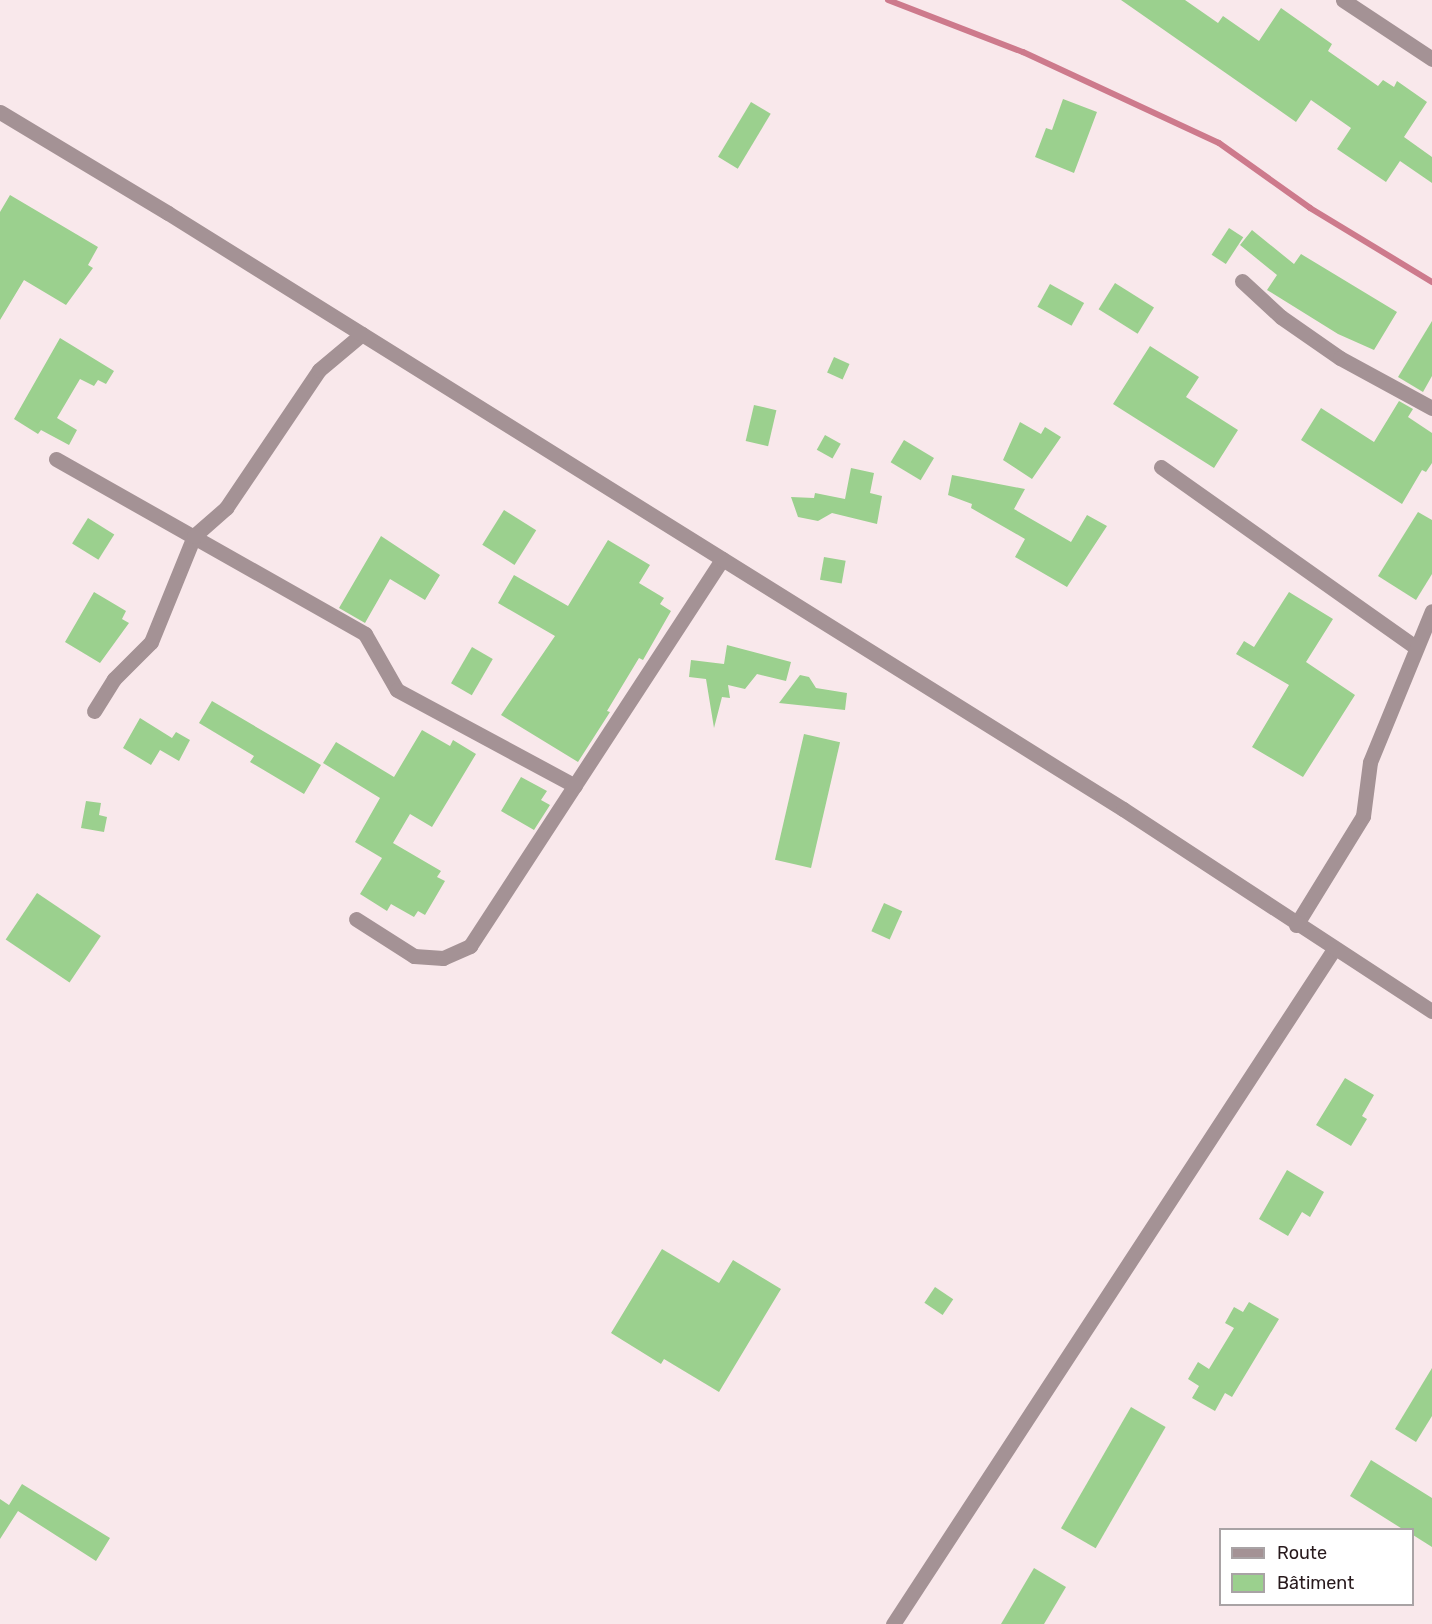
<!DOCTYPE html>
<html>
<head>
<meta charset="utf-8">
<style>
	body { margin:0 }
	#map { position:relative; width:1432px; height:1624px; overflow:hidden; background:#f9e8eb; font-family:Rubik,sans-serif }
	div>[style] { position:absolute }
	.stream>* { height:6px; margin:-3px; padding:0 3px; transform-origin:3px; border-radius:3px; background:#cd7a8c }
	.building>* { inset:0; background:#9bd08e; transform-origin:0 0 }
	.minor>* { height:15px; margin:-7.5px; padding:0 7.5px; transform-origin:7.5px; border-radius:7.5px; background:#a49295 }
	.tertiary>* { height:15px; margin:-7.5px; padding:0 7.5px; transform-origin:7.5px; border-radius:7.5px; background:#a49295 }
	span { translate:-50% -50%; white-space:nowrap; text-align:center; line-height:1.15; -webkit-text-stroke:5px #fff; paint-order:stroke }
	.legend { position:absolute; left:1219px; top:1528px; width:195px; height:78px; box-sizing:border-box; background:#fff; border:2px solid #a9a3a5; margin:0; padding:8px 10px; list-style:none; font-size:18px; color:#281a1d }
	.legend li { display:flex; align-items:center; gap:12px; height:30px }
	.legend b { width:30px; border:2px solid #a9a3a5 }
</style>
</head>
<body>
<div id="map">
	<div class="stream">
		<i style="left:888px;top:0;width:145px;rotate:21.1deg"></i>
		<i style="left:1023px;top:52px;width:216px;rotate:24.9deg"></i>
		<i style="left:1219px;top:143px;width:112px;rotate:35.5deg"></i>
		<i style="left:1310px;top:208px;width:143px;rotate:31.2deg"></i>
	</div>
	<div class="building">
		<i style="clip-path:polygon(1121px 0,1185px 0,1218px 23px,1223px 16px,1259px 41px,1281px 8px,1332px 44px,1328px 51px,1378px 86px,1383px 80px,1394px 87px,1397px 81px,1427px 102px,1404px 137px,1432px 157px,1432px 183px,1400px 161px,1386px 182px,1337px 149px,1351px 128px,1311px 100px,1296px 122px)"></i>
		<i style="clip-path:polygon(1063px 99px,1097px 112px,1074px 173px,1035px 157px,1046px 128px,1052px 130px)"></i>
		<i style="left:751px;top:102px;width:23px;height:64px;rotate:31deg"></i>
		<i style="clip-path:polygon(10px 195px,98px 247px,88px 265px,93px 268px,66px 305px,24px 280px,0 320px,0 212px)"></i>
		<i style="left:1229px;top:228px;width:17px;height:32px;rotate:33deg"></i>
		<i style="clip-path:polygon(1252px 230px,1294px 264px,1301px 254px,1397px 312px,1374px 350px,1338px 334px,1267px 290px,1277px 275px,1240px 245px)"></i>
		<i style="left:1115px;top:283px;width:46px;height:31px;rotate:32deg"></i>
		<i style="left:1050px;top:284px;width:39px;height:26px;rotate:29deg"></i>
		<i style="clip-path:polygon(1432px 321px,1432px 376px,1423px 392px,1398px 377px)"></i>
		<i style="clip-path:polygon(60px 338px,114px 371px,106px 384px,98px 380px,94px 386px,80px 379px,57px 418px,77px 430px,69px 445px,41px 430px,38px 434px,14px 419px)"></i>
		<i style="clip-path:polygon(1150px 346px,1199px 377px,1186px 397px,1238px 430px,1214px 468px,1113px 404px)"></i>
		<i style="left:834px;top:357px;width:17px;height:17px;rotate:24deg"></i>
		<i style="clip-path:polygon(1399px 401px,1413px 409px,1408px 417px,1432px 433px,1432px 463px,1426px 472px,1422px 470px,1402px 504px,1301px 440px,1321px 408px,1374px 442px)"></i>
		<i style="left:754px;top:405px;width:23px;height:37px;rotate:13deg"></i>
		<i style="clip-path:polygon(1020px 422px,1041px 434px,1045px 427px,1061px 437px,1032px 479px,1003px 460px)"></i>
		<i style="left:825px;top:435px;width:18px;height:17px;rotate:29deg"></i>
		<i style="left:904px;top:440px;width:35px;height:26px;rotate:31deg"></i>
		<i style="clip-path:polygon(851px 468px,874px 473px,870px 493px,882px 496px,877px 524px,832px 513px,818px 521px,798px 517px,791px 497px,814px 498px,815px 493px,845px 499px)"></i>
		<i style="clip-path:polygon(952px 475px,1025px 489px,1014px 509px,1071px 542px,1087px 515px,1107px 526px,1067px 587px,1015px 557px,1025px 539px,971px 508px,972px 504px,948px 495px)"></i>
		<i style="left:504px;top:510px;width:38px;height:41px;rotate:32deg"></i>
		<i style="clip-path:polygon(1418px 512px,1432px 520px,1432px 574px,1416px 600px,1378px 576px)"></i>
		<i style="left:88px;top:518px;width:31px;height:30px;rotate:32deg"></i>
		<i style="clip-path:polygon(381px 536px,440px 575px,425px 600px,390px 579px,365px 623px,339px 608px)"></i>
		<i style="clip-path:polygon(608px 540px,650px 565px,639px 583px,664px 598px,660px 604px,671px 611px,643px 660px,639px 658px,607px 711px,610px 712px,578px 762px,501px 715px,555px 636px,498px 603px,514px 575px,568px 606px)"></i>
		<i style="left:824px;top:557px;width:22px;height:23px;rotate:10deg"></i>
		<i style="clip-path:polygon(94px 592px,126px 611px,122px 619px,129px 623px,100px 663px,65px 642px)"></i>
		<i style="clip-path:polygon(1289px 592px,1333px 619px,1306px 662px,1355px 695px,1303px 777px,1252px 747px,1289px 685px,1236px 654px,1244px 641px,1254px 647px)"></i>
		<i style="clip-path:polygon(727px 645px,791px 662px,786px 681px,757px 674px,745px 689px,728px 685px,730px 698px,722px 697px,714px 728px,706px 679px,689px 677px,691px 660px,724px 664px)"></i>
		<i style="left:472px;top:647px;width:24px;height:42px;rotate:30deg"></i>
		<i style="clip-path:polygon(800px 675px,809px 677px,816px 688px,847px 693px,845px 710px,779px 703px)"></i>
		<i style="clip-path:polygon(212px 701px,321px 765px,304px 794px,250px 762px,254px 756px,199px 723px)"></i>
		<i style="clip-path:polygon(140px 718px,172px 738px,176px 732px,190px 740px,179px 761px,160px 750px,151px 765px,123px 748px)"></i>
		<i style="clip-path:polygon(422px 730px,450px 746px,453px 740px,476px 754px,432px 827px,410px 814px,393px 843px,441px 871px,437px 877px,445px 881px,425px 915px,418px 911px,414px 917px,391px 904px,387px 911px,360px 894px,382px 858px,355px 842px,380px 798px,323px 763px,336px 742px,394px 777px)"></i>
		<i style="left:804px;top:734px;width:37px;height:129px;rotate:13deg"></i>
		<i style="clip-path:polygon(521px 777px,547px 791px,541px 800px,550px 805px,534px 830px,501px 811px)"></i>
		<i style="clip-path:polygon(86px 801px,101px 803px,99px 815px,107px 817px,104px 832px,81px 828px)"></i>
		<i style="left:37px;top:893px;width:77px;height:56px;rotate:34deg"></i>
		<i style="left:884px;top:903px;width:20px;height:31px;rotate:24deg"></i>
		<i style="clip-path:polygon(1345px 1078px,1374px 1095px,1362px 1116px,1367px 1119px,1351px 1146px,1316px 1125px)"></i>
		<i style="clip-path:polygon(1287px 1170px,1324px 1192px,1310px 1217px,1302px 1212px,1288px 1236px,1259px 1219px)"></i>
		<i style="clip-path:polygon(662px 1249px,719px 1283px,733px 1260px,781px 1289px,719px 1392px,664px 1359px,661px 1364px,611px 1333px)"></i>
		<i style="left:935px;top:1287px;width:22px;height:19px;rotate:34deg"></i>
		<i style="clip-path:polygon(1249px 1302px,1279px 1319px,1232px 1397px,1225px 1393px,1215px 1411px,1192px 1398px,1199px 1386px,1188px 1379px,1198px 1362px,1209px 1369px,1234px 1328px,1225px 1323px,1234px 1307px,1243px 1312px)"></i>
		<i style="clip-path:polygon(1432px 1368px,1432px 1416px,1416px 1442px,1395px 1429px)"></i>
		<i style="left:1131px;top:1407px;width:40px;height:140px;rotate:30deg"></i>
		<i style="clip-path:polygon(1371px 1460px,1432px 1498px,1432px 1547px,1413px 1535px,1413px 1530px,1404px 1530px,1350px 1496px)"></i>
		<i style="clip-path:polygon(22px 1484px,110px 1538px,96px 1561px,18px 1511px,0 1539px,0 1499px,9px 1505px)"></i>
		<i style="clip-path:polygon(1034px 1568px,1066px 1587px,1044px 1624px,1001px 1624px)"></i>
	</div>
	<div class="minor">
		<i style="left:1343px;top:0;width:107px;rotate:33.5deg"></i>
		<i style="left:1242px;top:281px;width:53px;rotate:42.7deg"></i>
		<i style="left:1281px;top:317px;width:72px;rotate:34.8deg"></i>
		<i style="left:1340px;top:358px;width:105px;rotate:28.5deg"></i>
		<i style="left:56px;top:459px;width:355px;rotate:29.5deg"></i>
		<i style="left:365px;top:634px;width:64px;rotate:60.3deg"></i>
		<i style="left:397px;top:690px;width:202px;rotate:28.3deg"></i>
		<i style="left:1161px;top:467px;width:311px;rotate:35.3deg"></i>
		<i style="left:94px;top:711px;width:38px;rotate:-58deg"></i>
		<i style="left:114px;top:679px;width:52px;rotate:-45deg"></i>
		<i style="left:151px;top:642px;width:114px;rotate:-67.9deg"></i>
		<i style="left:194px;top:536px;width:43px;rotate:-41.2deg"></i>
		<i style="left:226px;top:508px;width:166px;rotate:-56deg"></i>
		<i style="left:319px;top:370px;width:56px;rotate:-39.9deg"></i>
		<i style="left:356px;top:919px;width:69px;rotate:32.5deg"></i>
		<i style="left:414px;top:956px;width:29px;rotate:4deg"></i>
		<i style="left:443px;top:958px;width:30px;rotate:-24deg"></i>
		<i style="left:470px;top:946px;width:462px;rotate:-56.9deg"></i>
		<i style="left:1296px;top:925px;width:128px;rotate:-58.4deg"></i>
		<i style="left:1363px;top:816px;width:54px;rotate:-82.6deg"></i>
		<i style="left:1370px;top:762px;width:163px;rotate:-67.7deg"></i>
		<i style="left:893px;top:1624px;width:806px;rotate:-56.84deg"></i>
	</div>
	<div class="tertiary">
		<i style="left:0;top:112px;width:196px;rotate:31deg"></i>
		<i style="left:168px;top:213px;width:1126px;rotate:31.97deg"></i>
		<i style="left:1123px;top:809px;width:369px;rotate:33.2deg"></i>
	</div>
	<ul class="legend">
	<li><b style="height:8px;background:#a49295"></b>Route</li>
	<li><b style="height:16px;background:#9bd08e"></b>Bâtiment</li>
	</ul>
</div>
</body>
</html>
